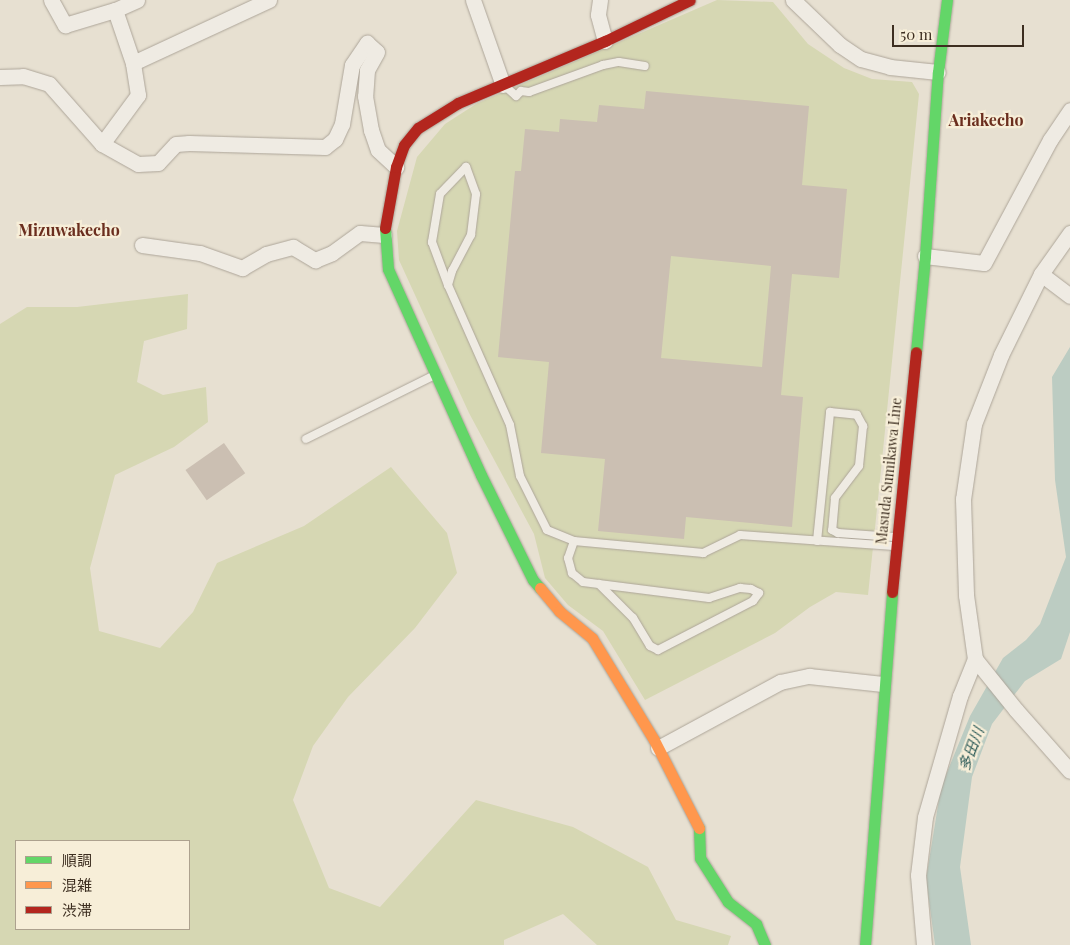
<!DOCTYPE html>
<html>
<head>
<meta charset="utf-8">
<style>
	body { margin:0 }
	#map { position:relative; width:1070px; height:945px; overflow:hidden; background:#e7e0d1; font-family:"Playfair Display","Noto Sans JP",serif }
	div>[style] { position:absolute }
	.green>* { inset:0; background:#d6d7b3 }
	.water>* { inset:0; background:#bcccc2 }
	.building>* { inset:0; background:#cbbfb2; transform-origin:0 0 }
	.roads { filter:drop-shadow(0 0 1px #ada599) drop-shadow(0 0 1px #ada599) }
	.lane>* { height:8px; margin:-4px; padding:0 4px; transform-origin:4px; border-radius:4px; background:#efebe3 }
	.street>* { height:15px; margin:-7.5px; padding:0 7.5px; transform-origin:7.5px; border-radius:7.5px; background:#efebe3 }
	.fast>* { height:11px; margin:-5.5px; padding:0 5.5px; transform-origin:5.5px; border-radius:5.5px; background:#63d668 }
	.slow>* { height:11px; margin:-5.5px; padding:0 5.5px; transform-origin:5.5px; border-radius:5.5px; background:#ff974d }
	.jam>* { height:11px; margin:-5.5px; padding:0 5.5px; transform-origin:5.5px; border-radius:5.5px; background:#b3261e }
	span { translate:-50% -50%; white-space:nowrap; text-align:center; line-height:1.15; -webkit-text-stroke:4.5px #f7eed8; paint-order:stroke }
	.street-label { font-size:14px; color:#3d2e20 }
	.water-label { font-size:15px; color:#2f5d5a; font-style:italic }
	.quarter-label { font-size:16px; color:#6b2e1e; font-weight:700 }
	.legend { position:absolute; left:15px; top:840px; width:175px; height:90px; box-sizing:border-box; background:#f7eed8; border:1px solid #ada18e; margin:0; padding:6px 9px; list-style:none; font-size:15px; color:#3d2e20 }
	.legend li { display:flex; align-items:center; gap:10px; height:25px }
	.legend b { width:25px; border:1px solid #ada18e }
	.scale { position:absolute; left:892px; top:25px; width:132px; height:22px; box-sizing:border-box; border:2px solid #3d2e20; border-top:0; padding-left:6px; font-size:15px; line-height:18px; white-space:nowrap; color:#3d2e20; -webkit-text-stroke:4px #f7eed8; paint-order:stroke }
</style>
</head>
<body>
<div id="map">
	<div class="green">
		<i style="clip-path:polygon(717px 0,773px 2px,808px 44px,844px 68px,872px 79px,912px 82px,919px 94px,880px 480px,868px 595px,836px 592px,810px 607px,775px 633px,645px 700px,603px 631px,568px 605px,545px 578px,534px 534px,469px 413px,399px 260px,397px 231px,417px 157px,445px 124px,476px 104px)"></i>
		<i style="clip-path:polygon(evenodd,188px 294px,187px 329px,144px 341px,137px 382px,163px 395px,206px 387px,208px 422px,174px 447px,115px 475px,90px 568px,99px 631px,160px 648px,193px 612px,217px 563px,304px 526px,391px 467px,447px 533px,457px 573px,415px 628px,348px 697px,313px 746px,293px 800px,329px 888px,380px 907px,476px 800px,573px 827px,648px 867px,676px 920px,731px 936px,728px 945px,597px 945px,563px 914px,504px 940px,504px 945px,0 945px,0 324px,27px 307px,77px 307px,188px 294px,189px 841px,189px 929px,16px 929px,16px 841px,189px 841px)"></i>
	</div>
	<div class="water">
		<i style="clip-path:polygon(1070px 347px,1070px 632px,1061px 659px,1025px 681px,992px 724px,972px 777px,960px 867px,971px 945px,935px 945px,926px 879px,941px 787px,970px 716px,1003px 658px,1026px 640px,1040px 624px,1066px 557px,1055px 480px,1052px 377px)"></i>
	</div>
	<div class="building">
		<i style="clip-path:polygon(evenodd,646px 91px,809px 106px,802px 185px,847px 189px,839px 278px,792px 274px,781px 395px,803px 397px,792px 527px,686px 517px,684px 539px,598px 531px,605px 459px,541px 453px,549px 362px,498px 357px,515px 171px,521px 171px,525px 129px,559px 132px,560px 119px,597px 122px,599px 105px,644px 109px,646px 91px,671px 256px,771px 266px,762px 367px,661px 358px,671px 256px)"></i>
		<i style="left:224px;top:443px;width:37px;height:47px;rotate:55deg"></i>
	</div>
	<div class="roads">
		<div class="lane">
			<i style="left:505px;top:86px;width:15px;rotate:42deg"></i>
			<i style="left:516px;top:96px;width:7px;rotate:-45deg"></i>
			<i style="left:521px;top:91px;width:8px;rotate:7deg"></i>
			<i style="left:529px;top:92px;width:79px;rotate:-20deg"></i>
			<i style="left:603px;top:65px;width:16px;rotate:-11deg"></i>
			<i style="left:619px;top:62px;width:26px;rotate:9deg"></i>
			<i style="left:448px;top:285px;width:15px;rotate:-74deg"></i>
			<i style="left:452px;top:271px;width:41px;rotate:-62.2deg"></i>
			<i style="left:471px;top:235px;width:41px;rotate:-83deg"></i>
			<i style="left:476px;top:194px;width:29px;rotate:-110deg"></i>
			<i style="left:466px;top:167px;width:37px;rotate:134deg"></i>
			<i style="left:440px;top:194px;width:49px;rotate:99.5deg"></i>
			<i style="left:432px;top:242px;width:46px;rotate:69.6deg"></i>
			<i style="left:448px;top:285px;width:153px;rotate:66.1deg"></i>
			<i style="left:510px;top:425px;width:52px;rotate:78.9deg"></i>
			<i style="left:520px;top:476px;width:60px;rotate:63.4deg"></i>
			<i style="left:547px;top:530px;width:29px;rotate:22deg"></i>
			<i style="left:574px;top:541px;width:130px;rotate:5.3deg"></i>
			<i style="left:703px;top:553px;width:41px;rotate:-25.9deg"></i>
			<i style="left:740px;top:535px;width:154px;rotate:4.1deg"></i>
			<i style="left:306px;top:439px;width:144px;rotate:-26.4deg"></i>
			<i style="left:574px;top:541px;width:18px;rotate:109deg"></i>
			<i style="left:568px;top:558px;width:16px;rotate:75deg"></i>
			<i style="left:572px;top:573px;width:14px;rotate:39deg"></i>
			<i style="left:583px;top:582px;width:127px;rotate:7.2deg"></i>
			<i style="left:709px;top:598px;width:33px;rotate:-18deg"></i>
			<i style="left:740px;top:588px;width:11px;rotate:5deg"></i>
			<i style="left:751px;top:589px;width:9px;rotate:27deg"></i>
			<i style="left:759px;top:593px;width:10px;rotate:127deg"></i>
			<i style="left:753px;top:601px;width:107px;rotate:152.7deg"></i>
			<i style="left:658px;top:650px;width:9px;rotate:-153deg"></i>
			<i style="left:650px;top:646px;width:33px;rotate:-121deg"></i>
			<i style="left:633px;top:618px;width:48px;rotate:-135deg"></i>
			<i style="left:817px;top:541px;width:130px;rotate:-84.2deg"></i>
			<i style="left:830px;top:412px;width:27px;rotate:6deg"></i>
			<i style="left:857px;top:415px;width:13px;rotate:61deg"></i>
			<i style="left:863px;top:426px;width:40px;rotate:95.7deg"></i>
			<i style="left:859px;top:466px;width:40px;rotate:127deg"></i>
			<i style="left:835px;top:498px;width:32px;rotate:95deg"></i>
			<i style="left:832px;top:530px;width:7px;rotate:27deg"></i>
			<i style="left:838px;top:533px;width:56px;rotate:4.1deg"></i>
		</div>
		<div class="street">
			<i style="left:51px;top:0;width:29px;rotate:61deg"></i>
			<i style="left:65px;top:25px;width:52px;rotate:-16.7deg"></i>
			<i style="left:115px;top:10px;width:24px;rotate:-24deg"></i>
			<i style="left:473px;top:0;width:90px;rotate:70.6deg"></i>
			<i style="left:600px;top:0;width:15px;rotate:98deg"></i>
			<i style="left:598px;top:15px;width:27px;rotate:75deg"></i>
			<i style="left:793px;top:0;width:65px;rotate:43.8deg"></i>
			<i style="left:840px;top:45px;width:25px;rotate:34deg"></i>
			<i style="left:861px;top:59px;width:30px;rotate:15deg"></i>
			<i style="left:890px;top:67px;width:48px;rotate:5.9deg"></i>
			<i style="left:133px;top:63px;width:150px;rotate:-24.9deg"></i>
			<i style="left:0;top:77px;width:23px;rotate:-2deg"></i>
			<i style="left:23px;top:76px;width:27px;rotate:17deg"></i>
			<i style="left:49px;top:84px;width:80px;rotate:48.5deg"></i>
			<i style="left:102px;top:144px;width:41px;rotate:29.1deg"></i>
			<i style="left:138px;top:164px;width:20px;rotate:-3deg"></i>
			<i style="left:158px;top:163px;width:26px;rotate:-47deg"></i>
			<i style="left:176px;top:144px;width:13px;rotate:-4deg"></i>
			<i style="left:189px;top:143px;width:136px;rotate:1.7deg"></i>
			<i style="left:325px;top:147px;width:13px;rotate:-39deg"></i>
			<i style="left:335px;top:139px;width:17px;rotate:-65deg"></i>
			<i style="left:342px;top:124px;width:60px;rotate:-80.4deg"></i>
			<i style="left:352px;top:65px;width:27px;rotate:-56deg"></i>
			<i style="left:367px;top:43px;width:13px;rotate:42deg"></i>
			<i style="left:377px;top:52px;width:21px;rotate:119deg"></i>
			<i style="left:367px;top:70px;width:26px;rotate:94deg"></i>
			<i style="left:365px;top:96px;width:35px;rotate:80deg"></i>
			<i style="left:371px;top:130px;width:21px;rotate:71deg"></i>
			<i style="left:378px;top:150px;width:25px;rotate:43deg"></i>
			<i style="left:102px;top:144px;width:61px;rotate:-53.7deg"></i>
			<i style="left:138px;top:95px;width:32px;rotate:-99deg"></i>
			<i style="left:133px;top:63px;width:56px;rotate:-108.8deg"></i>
			<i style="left:1070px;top:233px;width:50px;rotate:125.3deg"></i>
			<i style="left:1041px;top:274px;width:90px;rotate:116.3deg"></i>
			<i style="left:1001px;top:355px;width:74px;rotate:111.4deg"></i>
			<i style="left:974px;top:424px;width:76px;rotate:98.3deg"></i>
			<i style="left:963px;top:499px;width:96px;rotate:88.2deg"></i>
			<i style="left:966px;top:595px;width:65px;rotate:82deg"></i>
			<i style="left:975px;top:659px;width:65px;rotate:51.2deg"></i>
			<i style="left:1016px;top:710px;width:81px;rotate:48.5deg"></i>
			<i style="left:142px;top:245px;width:59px;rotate:7.9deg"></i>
			<i style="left:200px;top:253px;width:45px;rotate:19.7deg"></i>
			<i style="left:242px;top:268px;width:28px;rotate:-30deg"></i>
			<i style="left:266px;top:254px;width:28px;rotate:-15deg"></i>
			<i style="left:293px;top:247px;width:26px;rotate:31deg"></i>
			<i style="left:315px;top:260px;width:18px;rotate:-22deg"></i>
			<i style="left:332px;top:253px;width:34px;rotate:-36deg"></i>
			<i style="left:360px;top:233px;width:24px;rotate:5deg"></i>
			<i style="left:925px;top:256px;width:59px;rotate:6.8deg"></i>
			<i style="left:984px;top:263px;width:140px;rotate:-61.8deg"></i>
			<i style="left:1050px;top:140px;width:36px;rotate:-56deg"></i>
			<i style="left:1041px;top:274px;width:36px;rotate:37deg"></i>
			<i style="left:658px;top:748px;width:139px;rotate:-28.4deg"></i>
			<i style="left:780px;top:682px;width:30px;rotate:-12deg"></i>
			<i style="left:809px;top:676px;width:74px;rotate:6.2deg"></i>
			<i style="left:924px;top:945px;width:70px;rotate:-94.9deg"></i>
			<i style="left:918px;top:875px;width:58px;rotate:-83.1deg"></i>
			<i style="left:925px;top:817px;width:126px;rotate:-73.9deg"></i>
			<i style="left:960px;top:696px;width:40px;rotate:-68deg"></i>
		</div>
		<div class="fast">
			<i style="left:385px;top:228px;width:41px;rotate:85.8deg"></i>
			<i style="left:388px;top:269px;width:226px;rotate:65.7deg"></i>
			<i style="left:481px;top:475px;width:117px;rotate:63.7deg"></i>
			<i style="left:533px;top:580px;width:11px;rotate:49deg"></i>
			<i style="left:916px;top:352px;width:96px;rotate:-84.6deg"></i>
			<i style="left:925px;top:256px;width:184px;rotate:-86deg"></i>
			<i style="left:938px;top:72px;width:73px;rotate:-82.9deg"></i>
			<i style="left:699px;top:828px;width:30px;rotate:88deg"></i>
			<i style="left:700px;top:858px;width:52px;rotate:57.5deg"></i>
			<i style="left:728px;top:902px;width:36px;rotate:38deg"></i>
			<i style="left:756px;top:924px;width:23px;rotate:67deg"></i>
			<i style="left:865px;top:945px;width:354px;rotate:-85.6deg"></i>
		</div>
		<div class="slow">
			<i style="left:540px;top:588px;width:30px;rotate:50deg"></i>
			<i style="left:559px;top:611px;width:43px;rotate:39.3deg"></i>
			<i style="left:592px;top:638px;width:119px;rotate:58.7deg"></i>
			<i style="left:654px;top:740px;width:99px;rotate:62.9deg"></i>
		</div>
		<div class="jam">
			<i style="left:385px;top:228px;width:62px;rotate:-79.8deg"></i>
			<i style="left:396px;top:167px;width:23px;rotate:-70deg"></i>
			<i style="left:404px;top:145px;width:22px;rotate:-51deg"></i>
			<i style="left:418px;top:128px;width:47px;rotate:-32deg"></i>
			<i style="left:458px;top:103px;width:160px;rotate:-22.9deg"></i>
			<i style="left:605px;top:41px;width:94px;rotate:-25.8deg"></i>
			<i style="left:892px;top:592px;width:241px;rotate:-84.3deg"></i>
		</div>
	</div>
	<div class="street-label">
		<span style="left:889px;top:471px;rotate:-84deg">Masuda Sumikawa Line</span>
	</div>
	<div class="water-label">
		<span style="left:971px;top:749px;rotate:-69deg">多田川</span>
	</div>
	<div class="quarter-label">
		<span style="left:986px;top:120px">Ariakecho</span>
		<span style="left:69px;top:230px">Mizuwakecho</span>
	</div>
	<ul class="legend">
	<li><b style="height:6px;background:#63d668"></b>順調</li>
	<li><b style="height:6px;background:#ff974d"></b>混雑</li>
	<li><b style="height:6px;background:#b3261e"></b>渋滞</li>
	</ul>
	<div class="scale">50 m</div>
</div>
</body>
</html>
